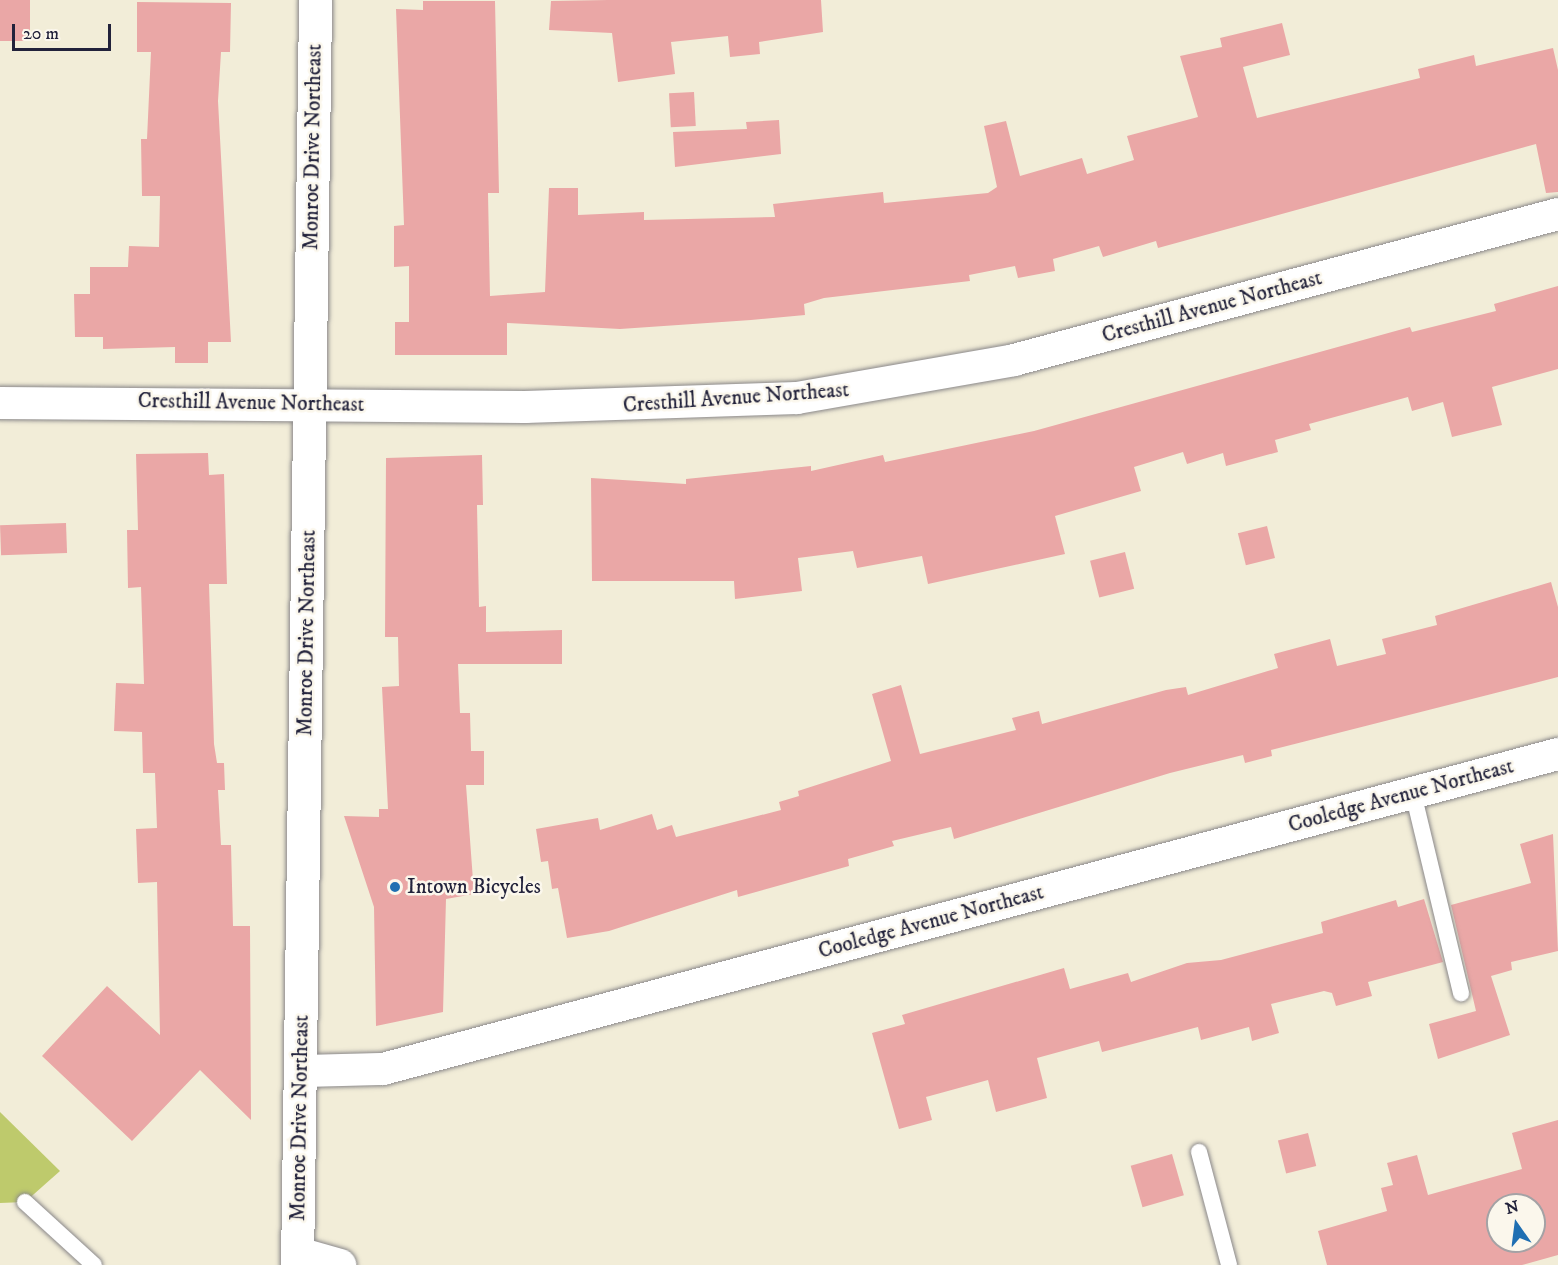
<!DOCTYPE html>
<html>
<head>
<meta charset="utf-8">
<style>
	body { margin:0 }
	#map { position:relative; width:1558px; height:1265px; overflow:hidden; background:#f2edd8; font-family:"IM FELL DW Pica",serif }
	div>[style] { position:absolute }
	.green>* { inset:0; background:#beca6c }
	.building>* { inset:0; background:#eaa7a6; transform-origin:0 0 }
	.roads { filter:drop-shadow(0 0 2px #8a888a) drop-shadow(0 0 2px #8a888a) }
	.lane>* { height:16px; margin:-8px; padding:0 8px; transform-origin:8px; border-radius:8px; background:#fff }
	.street>* { height:32px; margin:-16px; padding:0 16px; transform-origin:16px; border-radius:16px; background:#fff }
	.secondary>* { height:33px; margin:-16.5px; padding:0 16.5px; transform-origin:16.5px; border-radius:16.5px; background:#fff }
	.dots>* { width:16px; height:16px; translate:-50% -50%; box-sizing:border-box; border:3px solid #fbf7ec; border-radius:50% }
	span { translate:-50% -50%; white-space:nowrap; text-align:center; line-height:1.15; -webkit-text-stroke:5px #fbf7ec; paint-order:stroke }
	.street-label { font-size:21px; color:#22223b }
	.poi-label { font-size:21px; color:#22223b }
	.left { translate:0 -50%; text-align:left }
	.north { position:absolute; left:1486px; top:1193px; width:60px; height:60px; box-sizing:border-box; background:#fbf7ec; border:2px solid #a4a2a5; border-radius:50%; rotate:346deg; font-size:16px; font-weight:700; line-height:24px; text-align:center; color:#22223b }
	.north::after { content:''; display:block; margin:auto; width:21px; height:27px; background:#1f6fb2; clip-path:polygon(50% 0,100% 100%,50% 72%,0 100%) }
	.scale { position:absolute; left:12px; top:24px; width:99px; height:27px; box-sizing:border-box; border:3px solid #22223b; border-top:0; padding-left:8px; font-size:18px; line-height:21px; white-space:nowrap; color:#22223b; -webkit-text-stroke:4px #fbf7ec; paint-order:stroke }
</style>
</head>
<body>
<div id="map">
	<div class="green">
		<i style="clip-path:polygon(0 1112px,60px 1171px,25px 1202px,0 1203px)"></i>
	</div>
	<div class="building">
		<i style="left:0;top:0;width:30px;height:41px"></i>
		<i style="clip-path:polygon(608px 0,821px 0,823px 32px,759px 42px,760px 54px,730px 57px,728px 36px,671px 42px,675px 74px,618px 82px,612px 33px,549px 30px,551px 1px)"></i>
		<i style="clip-path:polygon(423px 1px,495px 1px,499px 193px,488px 193px,490px 296px,545px 292px,549px 188px,578px 188px,578px 215px,644px 212px,644px 220px,775px 217px,773px 204px,883px 192px,884px 203px,988px 193px,997px 187px,984px 126px,1006px 121px,1020px 176px,1082px 158px,1087px 174px,1134px 160px,1127px 136px,1198px 117px,1180px 56px,1222px 47px,1220px 38px,1282px 23px,1290px 55px,1243px 67px,1257px 118px,1420px 78px,1418px 69px,1474px 55px,1476px 66px,1553px 48px,1558px 70px,1558px 192px,1546px 193px,1536px 144px,1158px 248px,1156px 241px,1103px 257px,1099px 246px,1053px 259px,1055px 271px,1018px 278px,1015px 266px,969px 275px,970px 281px,824px 298px,804px 304px,805px 315px,751px 320px,620px 329px,507px 323px,507px 355px,395px 355px,395px 322px,409px 322px,409px 266px,394px 267px,394px 226px,404px 225px,396px 9px,423px 10px)"></i>
		<i style="clip-path:polygon(137px 2px,231px 3px,230px 52px,221px 52px,218px 101px,231px 342px,208px 342px,208px 363px,175px 363px,175px 347px,103px 349px,103px 337px,75px 337px,74px 294px,90px 294px,90px 267px,128px 267px,129px 246px,159px 247px,160px 196px,142px 196px,141px 139px,147px 139px,151px 52px,137px 52px)"></i>
		<i style="left:694px;top:92px;width:34px;height:25px;rotate:87deg"></i>
		<i style="clip-path:polygon(779px 120px,781px 154px,675px 167px,673px 132px,747px 129px,746px 122px)"></i>
		<i style="clip-path:polygon(1558px 286px,1558px 369px,1492px 387px,1502px 425px,1452px 437px,1443px 402px,1412px 411px,1408px 397px,1309px 424px,1311px 430px,1275px 440px,1278px 452px,1226px 466px,1223px 453px,1187px 464px,1183px 452px,1134px 467px,1141px 491px,1055px 516px,1065px 554px,928px 584px,922px 556px,857px 568px,853px 551px,798px 558px,802px 591px,735px 599px,734px 581px,592px 581px,591px 478px,686px 484px,686px 479px,811px 466px,811px 471px,883px 455px,885px 462px,1034px 431px,1410px 327px,1412px 332px,1496px 311px,1494px 304px)"></i>
		<i style="clip-path:polygon(208px 453px,209px 475px,224px 474px,227px 584px,209px 584px,214px 744px,217px 763px,224px 763px,225px 790px,218px 790px,221px 845px,231px 845px,233px 926px,250px 926px,251px 1120px,200px 1070px,132px 1141px,42px 1056px,107px 986px,160px 1035px,157px 882px,138px 883px,136px 829px,157px 828px,155px 773px,143px 773px,142px 732px,114px 731px,116px 683px,144px 684px,141px 587px,128px 588px,127px 530px,138px 530px,136px 454px)"></i>
		<i style="clip-path:polygon(482px 455px,483px 505px,477px 505px,479px 607px,486px 606px,486px 632px,562px 630px,562px 664px,458px 664px,460px 713px,470px 713px,471px 751px,484px 751px,484px 785px,466px 785px,474px 894px,446px 899px,443px 1012px,376px 1026px,374px 907px,344px 816px,379px 817px,379px 809px,388px 809px,382px 687px,399px 686px,398px 637px,385px 637px,386px 458px)"></i>
		<i style="left:66px;top:523px;width:30px;height:66px;rotate:88deg"></i>
		<i style="left:1267px;top:526px;width:33px;height:30px;rotate:76deg"></i>
		<i style="left:1125px;top:552px;width:38px;height:36px;rotate:76deg"></i>
		<i style="clip-path:polygon(1551px 582px,1558px 607px,1558px 677px,1271px 750px,1272px 756px,1245px 763px,1243px 755px,1170px 773px,954px 839px,951px 827px,892px 841px,894px 846px,848px 859px,849px 866px,738px 897px,737px 890px,609px 931px,567px 938px,558px 888px,552px 889px,548px 861px,541px 862px,536px 829px,598px 818px,600px 830px,652px 814px,657px 830px,672px 825px,676px 837px,781px 810px,779px 802px,799px 796px,798px 791px,891px 761px,872px 694px,901px 685px,920px 754px,1016px 730px,1012px 718px,1039px 711px,1042px 724px,1166px 690px,1186px 687px,1188px 695px,1278px 668px,1274px 654px,1330px 639px,1337px 666px,1386px 654px,1382px 639px,1437px 625px,1435px 616px)"></i>
		<i style="clip-path:polygon(1553px 834px,1558px 951px,1511px 962px,1512px 970px,1491px 976px,1510px 1035px,1438px 1059px,1429px 1024px,1476px 1011px,1451px 905px,1531px 883px,1520px 844px)"></i>
		<i style="clip-path:polygon(1424px 899px,1443px 962px,1368px 982px,1372px 996px,1336px 1006px,1332px 993px,1324px 991px,1271px 1004px,1279px 1033px,1252px 1041px,1249px 1027px,1201px 1040px,1198px 1027px,1102px 1052px,1099px 1041px,1037px 1058px,1047px 1098px,996px 1112px,988px 1080px,926px 1097px,932px 1120px,899px 1129px,872px 1033px,905px 1024px,902px 1015px,1064px 968px,1070px 989px,1128px 973px,1131px 982px,1187px 963px,1221px 960px,1323px 933px,1321px 922px,1396px 900px,1398px 907px)"></i>
		<i style="clip-path:polygon(evenodd,1558px 1120px,1558px 1255px,1522px 1265px,1327px 1265px,1318px 1231px,1387px 1211px,1381px 1188px,1393px 1185px,1387px 1163px,1417px 1155px,1428px 1195px,1522px 1169px,1512px 1133px,1558px 1120px,1498px 1205px,1534px 1205px,1534px 1241px,1498px 1241px,1498px 1205px)"></i>
		<i style="left:1308px;top:1133px;width:34px;height:31px;rotate:76deg"></i>
		<i style="left:1172px;top:1154px;width:43px;height:43px;rotate:74deg"></i>
	</div>
	<div class="roads">
		<div class="lane">
			<i style="left:1413px;top:793px;width:206px;rotate:76.5deg"></i>
			<i style="left:1199px;top:1152px;width:117px;rotate:75.1deg"></i>
			<i style="left:25px;top:1202px;width:93px;rotate:42.4deg"></i>
		</div>
		<div class="street">
			<i style="left:0;top:403px;width:525px;rotate:0.44deg"></i>
			<i style="left:525px;top:407px;width:272px;rotate:-1.9deg"></i>
			<i style="left:797px;top:398px;width:220px;rotate:-9.9deg"></i>
			<i style="left:1014px;top:360px;width:563px;rotate:-15.02deg"></i>
			<i style="left:301px;top:1071px;width:82px;rotate:-1.4deg"></i>
			<i style="left:383px;top:1069px;width:1216px;rotate:-15.01deg"></i>
			<i style="left:298px;top:1253px;width:44px;rotate:15.9deg"></i>
		</div>
		<div class="secondary">
			<i style="left:297px;top:1265px;width:1265px;rotate:-89.18deg"></i>
		</div>
	</div>
	<div class="dots">
		<i style="left:395px;top:887px;background:#1f6fb2"></i>
	</div>
	<div class="street-label">
		<span style="left:313px;top:147px;rotate:-89deg">Monroe Drive Northeast</span>
		<span style="left:1212px;top:307px;rotate:-15deg">Cresthill Avenue Northeast</span>
		<span style="left:736px;top:398px;rotate:-4deg">Cresthill Avenue Northeast</span>
		<span style="left:251px;top:403px;rotate:1deg">Cresthill Avenue Northeast</span>
		<span style="left:307px;top:633px;rotate:-89deg">Monroe Drive Northeast</span>
		<span style="left:1401px;top:796px;rotate:-15deg">Cooledge Avenue Northeast</span>
		<span style="left:931px;top:922px;rotate:-15deg">Cooledge Avenue Northeast</span>
		<span style="left:300px;top:1118px;rotate:-89deg">Monroe Drive Northeast</span>
	</div>
	<div class="poi-label">
		<span class="left" style="left:407px;top:887px">Intown Bicycles</span>
	</div>
	<div class="north">N</div>
	<div class="scale">20 m</div>
</div>
</body>
</html>
